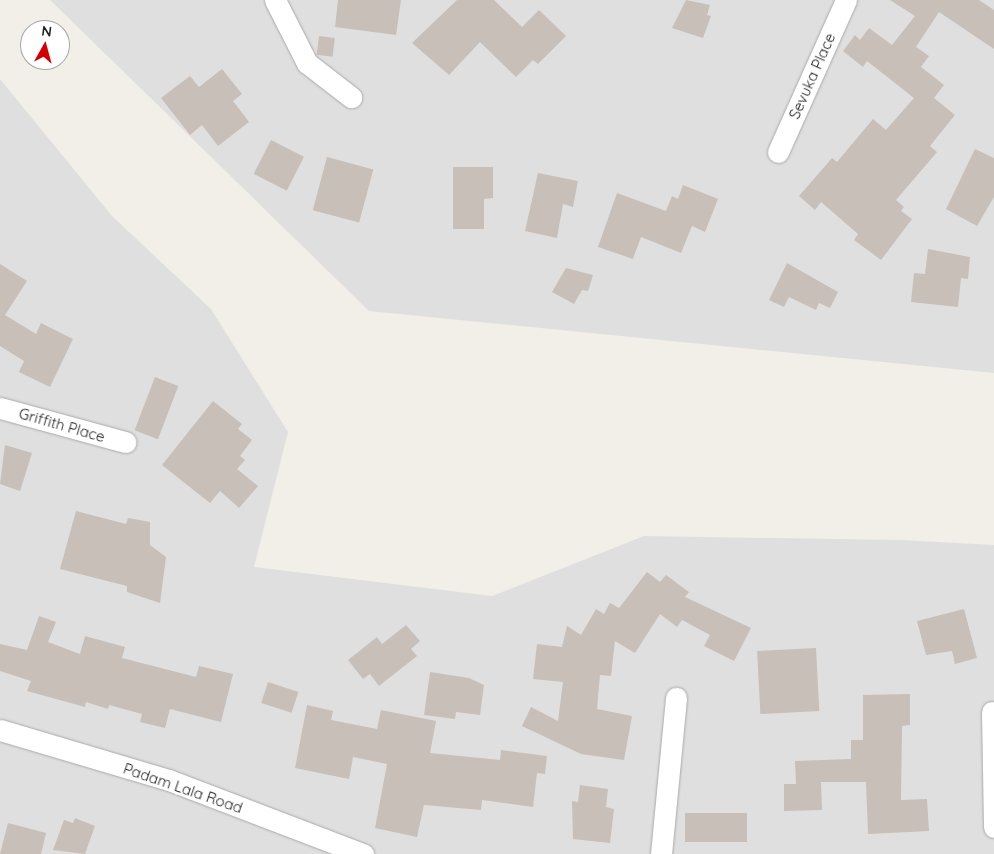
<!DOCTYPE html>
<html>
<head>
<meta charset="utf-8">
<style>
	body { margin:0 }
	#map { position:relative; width:994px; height:854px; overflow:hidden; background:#f2efe9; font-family:Quicksand,sans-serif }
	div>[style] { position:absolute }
	.residential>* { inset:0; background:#e0dfdf }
	.building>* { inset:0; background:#c7bfb8; transform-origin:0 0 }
	.roads { filter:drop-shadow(0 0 1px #a9a9a9) drop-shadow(0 0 1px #a9a9a9) }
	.street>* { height:21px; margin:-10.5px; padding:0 10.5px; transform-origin:10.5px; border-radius:10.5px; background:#fff }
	span { translate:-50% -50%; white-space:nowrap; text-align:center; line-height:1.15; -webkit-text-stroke:4px #fff; paint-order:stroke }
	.street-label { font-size:15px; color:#222 }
	.north { position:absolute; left:20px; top:20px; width:50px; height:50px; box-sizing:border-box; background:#fff; border:1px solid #a7a7a7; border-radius:50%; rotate:7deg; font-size:14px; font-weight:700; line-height:20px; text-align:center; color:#222 }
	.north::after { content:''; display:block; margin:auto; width:18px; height:22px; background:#d40000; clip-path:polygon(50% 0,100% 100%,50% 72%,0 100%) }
</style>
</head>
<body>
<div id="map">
	<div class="residential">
		<i style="clip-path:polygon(50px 0,994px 0,994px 373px,369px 311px)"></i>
		<i style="clip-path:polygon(0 79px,112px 216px,211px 309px,288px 432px,254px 567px,492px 596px,644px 536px,900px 540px,994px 545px,994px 854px,0 854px)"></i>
	</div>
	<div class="building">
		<i style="clip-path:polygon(338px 0,401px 0,396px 35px,335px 27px)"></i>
		<i style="clip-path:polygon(457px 0,494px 0,522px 27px,539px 10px,566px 36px,538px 64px,533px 60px,516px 77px,480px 42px,449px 75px,412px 43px)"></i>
		<i style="clip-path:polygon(686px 0,710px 5px,707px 15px,711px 16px,703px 38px,672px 28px)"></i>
		<i style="clip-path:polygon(890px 0,979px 0,994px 10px,994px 49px,939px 12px,916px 47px,929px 56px,921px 67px,944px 85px,934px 98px,955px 115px,930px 146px,937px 152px,896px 200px,904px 207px,901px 211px,912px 219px,881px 260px,854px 240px,858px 234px,821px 202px,815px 210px,799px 196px,832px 158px,837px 162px,873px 119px,886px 130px,914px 98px,867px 61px,863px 67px,843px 51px,855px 35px,860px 40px,869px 28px,892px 45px,915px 16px)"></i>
		<i style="left:319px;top:36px;width:16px;height:19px;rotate:7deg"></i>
		<i style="clip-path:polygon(222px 69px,242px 94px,233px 101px,249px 122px,218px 146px,202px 125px,190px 135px,161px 98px,190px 76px,199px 87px)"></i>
		<i style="left:271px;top:140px;width:37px;height:38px;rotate:27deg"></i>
		<i style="clip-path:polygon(975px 149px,994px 158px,994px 197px,977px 226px,946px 209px)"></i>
		<i style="left:327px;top:157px;width:48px;height:55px;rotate:15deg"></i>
		<i style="clip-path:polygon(453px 167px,493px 167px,493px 198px,484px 199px,484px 229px,453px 229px)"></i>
		<i style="clip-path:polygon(538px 173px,578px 181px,573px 207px,563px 204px,557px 238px,525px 231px)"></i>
		<i style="clip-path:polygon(683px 185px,718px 199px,705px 232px,692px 226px,681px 253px,641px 237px,633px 259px,598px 247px,617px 193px,666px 211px,672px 196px,678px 199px)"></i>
		<i style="clip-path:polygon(928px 249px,970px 257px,968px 279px,961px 278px,958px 307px,911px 302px,914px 273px,925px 274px)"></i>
		<i style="clip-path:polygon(787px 263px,838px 292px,830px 308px,819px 303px,816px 310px,789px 297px,784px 307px,769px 300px)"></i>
		<i style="clip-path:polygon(0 264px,27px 281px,5px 315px,36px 334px,41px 323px,73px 339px,50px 387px,19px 372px,24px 361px,0 346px)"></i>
		<i style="clip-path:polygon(566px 268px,593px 275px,588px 291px,582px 290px,574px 304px,552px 292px)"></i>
		<i style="left:155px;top:377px;width:25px;height:57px;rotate:21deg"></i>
		<i style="clip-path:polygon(213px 401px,242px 424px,238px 429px,252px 440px,240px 456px,245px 460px,237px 469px,258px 486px,239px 508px,220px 491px,210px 503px,162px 465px)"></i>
		<i style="clip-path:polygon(5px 445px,32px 453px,20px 491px,0 484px)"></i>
		<i style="clip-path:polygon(76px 511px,126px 524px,128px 518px,150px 522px,150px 545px,166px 557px,160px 603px,127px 592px,127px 586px,60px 569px)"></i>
		<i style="clip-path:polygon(647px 572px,660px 582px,666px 575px,689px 592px,685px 597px,751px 628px,734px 661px,704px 646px,710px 635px,682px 620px,677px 627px,660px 614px,635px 653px,615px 641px,611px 676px,600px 675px,597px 709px,632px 716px,624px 760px,581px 754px,522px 726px,531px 707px,558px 721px,563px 682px,533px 679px,537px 644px,562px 647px,567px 626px,581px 635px,596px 609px,604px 614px,610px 603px,619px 608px)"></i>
		<i style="clip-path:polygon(964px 609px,977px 658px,955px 664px,952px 651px,926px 655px,917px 621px)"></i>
		<i style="clip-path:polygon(39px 616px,56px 622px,48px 642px,80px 654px,85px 636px,125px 647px,122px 658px,196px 677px,199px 666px,233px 674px,221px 722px,170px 709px,165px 728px,140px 722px,142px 714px,109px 705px,108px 709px,86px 702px,85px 707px,27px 691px,31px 681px,0 671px,0 644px,27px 650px)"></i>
		<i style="clip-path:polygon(406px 625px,420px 641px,411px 649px,417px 656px,379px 686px,370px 674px,363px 679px,348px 660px,377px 637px,382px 644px)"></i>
		<i style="left:816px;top:648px;width:63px;height:59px;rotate:87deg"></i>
		<i style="clip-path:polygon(430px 672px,469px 678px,484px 685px,480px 715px,456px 712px,455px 719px,424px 715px)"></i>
		<i style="left:268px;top:682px;width:32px;height:22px;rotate:18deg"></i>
		<i style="clip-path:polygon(910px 694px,910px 725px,902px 726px,901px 800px,927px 799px,929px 831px,868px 834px,866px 782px,821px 782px,822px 810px,784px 811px,784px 784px,796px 784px,795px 761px,851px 759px,851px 740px,863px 740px,863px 695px)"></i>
		<i style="clip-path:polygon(307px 705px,333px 711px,331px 720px,377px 729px,381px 710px,436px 721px,430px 753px,500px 760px,501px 750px,547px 756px,545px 774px,537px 773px,533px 807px,482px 800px,481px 810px,424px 805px,417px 837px,375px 828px,387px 764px,353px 757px,349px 779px,295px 768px)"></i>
		<i style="clip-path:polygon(580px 785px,608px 789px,606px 807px,614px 809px,610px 843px,573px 839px,572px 801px,578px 802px)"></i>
		<i style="left:685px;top:813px;width:62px;height:29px"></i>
		<i style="clip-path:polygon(75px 818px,95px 826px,85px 854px,53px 850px,64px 820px,73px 823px)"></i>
		<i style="clip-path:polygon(8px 823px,46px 833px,41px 854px,0 854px)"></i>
	</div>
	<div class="roads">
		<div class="street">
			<i style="left:275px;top:0;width:71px;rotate:63.1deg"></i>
			<i style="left:307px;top:63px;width:56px;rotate:37.7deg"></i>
			<i style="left:778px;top:152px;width:167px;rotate:-65.9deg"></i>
			<i style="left:0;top:408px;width:130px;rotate:15.2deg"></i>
			<i style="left:992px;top:712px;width:115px;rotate:89deg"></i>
			<i style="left:0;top:730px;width:176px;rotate:16.5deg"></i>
			<i style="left:169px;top:780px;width:208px;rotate:20.9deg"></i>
			<i style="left:661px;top:854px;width:157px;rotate:-84.5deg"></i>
		</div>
	</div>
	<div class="street-label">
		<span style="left:812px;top:76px;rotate:-66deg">Sevuka Place</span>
		<span style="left:62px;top:425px;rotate:16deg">Griffith Place</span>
		<span style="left:183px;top:788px;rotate:19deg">Padam Lala Road</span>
	</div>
	<div class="north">N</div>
</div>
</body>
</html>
